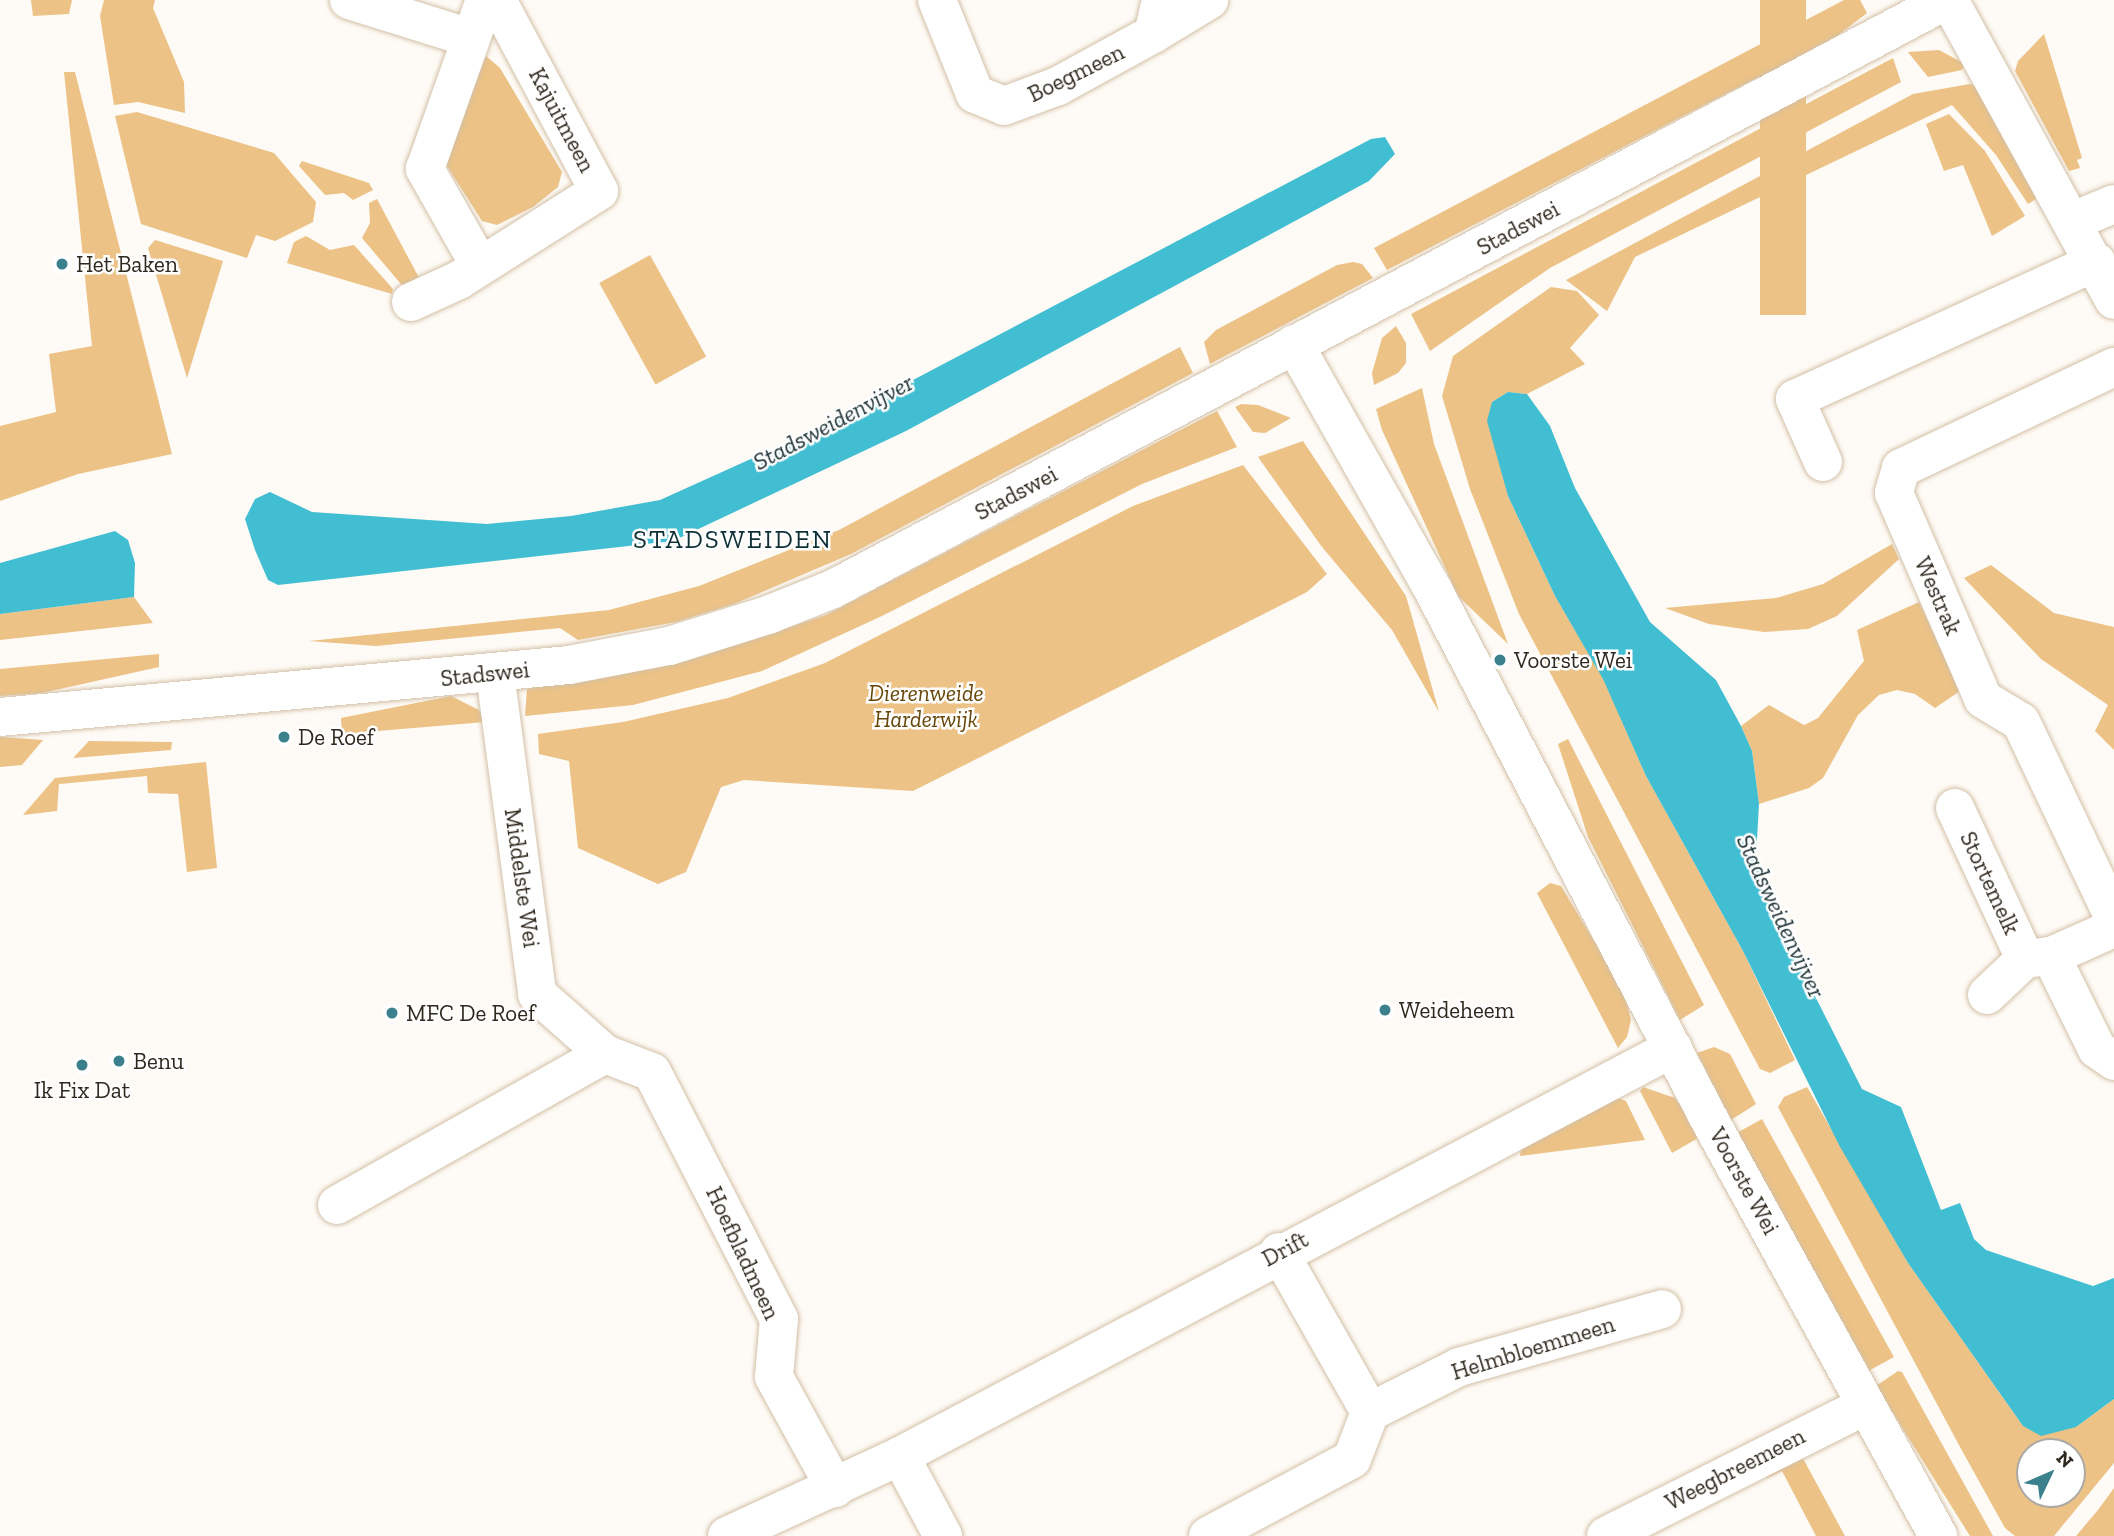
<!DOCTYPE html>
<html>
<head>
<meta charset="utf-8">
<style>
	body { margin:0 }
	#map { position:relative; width:2114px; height:1536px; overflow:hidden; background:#fefaf5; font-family:"Zilla Slab",serif }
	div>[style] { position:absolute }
	.green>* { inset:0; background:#ecc286; transform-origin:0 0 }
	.water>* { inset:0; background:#42bed3 }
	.roads { filter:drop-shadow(0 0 2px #d2c0a6) drop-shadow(0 0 2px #d2c0a6) }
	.minor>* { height:38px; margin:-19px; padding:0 19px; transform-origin:19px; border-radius:19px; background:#fff }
	.dots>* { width:19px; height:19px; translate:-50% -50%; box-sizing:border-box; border:4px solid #fff; border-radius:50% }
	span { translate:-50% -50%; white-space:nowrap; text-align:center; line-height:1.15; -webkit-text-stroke:5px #fff; paint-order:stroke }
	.street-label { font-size:23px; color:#2f281e }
	.poi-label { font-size:23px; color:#2f281e }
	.left { translate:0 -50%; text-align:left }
	.park-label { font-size:23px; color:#674608; font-style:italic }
	.water-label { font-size:24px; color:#1c3135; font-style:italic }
	.quarter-label { font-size:26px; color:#0e3036; letter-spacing:2px }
	.north { position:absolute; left:2016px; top:1438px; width:70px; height:70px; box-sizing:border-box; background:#fff; border:2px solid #aca9a5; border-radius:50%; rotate:46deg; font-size:19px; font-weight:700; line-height:28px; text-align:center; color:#2f281e }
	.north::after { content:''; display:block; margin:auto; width:24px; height:32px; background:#3b818d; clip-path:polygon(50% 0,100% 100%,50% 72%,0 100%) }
</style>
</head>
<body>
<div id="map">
	<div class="green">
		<i style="clip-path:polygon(31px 0,72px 0,69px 14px,33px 16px)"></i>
		<i style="clip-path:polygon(104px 0,155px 0,153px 8px,184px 82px,185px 113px,138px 102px,114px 105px,100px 16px)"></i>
		<i style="left:1760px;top:0;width:46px;height:315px"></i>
		<i style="clip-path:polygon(1844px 0,1860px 0,1867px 13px,1837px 36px,1387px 270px,1374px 248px)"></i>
		<i style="clip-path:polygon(2044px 34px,2082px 158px,2077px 160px,2080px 168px,2069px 171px,2015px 71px,2018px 61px)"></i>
		<i style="clip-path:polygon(1939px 50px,1965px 64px,1962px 70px,1928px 77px,1908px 52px)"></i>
		<i style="clip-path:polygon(486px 56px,500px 68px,562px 172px,558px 187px,533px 207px,497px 225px,482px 221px,445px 163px)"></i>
		<i style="clip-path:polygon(1893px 58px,1901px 82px,1550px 268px,1430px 351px,1411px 314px)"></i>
		<i style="clip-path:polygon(64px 72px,75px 72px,172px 454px,78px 474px,0 501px,0 426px,56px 412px,49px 354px,92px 346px)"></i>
		<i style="clip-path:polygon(1970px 84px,1983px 89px,2039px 197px,2028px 204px,1996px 155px,1952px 105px,1635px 257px,1607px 311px,1566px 280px,1913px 94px)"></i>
		<i style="clip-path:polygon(137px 112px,274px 153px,316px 202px,313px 222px,275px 241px,256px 235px,247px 258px,141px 224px,115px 116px)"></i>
		<i style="clip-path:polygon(1949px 114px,1985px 151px,2025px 216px,1992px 236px,1963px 165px,1944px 171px,1926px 124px)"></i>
		<i style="clip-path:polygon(302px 161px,369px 183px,373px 190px,353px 200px,344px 193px,325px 195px,299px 166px)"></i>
		<i style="clip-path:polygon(377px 199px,425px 289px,411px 296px,362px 238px,370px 223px,369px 203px)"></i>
		<i style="clip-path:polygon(306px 236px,330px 250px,354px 245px,393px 289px,392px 294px,287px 263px,294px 242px)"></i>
		<i style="clip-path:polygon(155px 240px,223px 261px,187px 378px,148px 248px)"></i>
		<i style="left:650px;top:255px;width:116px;height:58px;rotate:61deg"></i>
		<i style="clip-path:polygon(1353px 262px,1362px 264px,1373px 278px,1210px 364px,1204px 342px,1216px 330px,1337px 265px)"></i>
		<i style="clip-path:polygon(1551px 287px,1577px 291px,1599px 315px,1570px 348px,1585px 364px,1527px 394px,1508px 392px,1492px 402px,1508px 496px,1555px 596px,1603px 678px,1646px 776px,1743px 951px,1795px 1060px,1770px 1073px,1760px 1069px,1519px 614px,1470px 489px,1442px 396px,1453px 356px)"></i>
		<i style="clip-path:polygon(1396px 326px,1406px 343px,1406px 363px,1398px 373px,1374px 385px,1372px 373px,1382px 338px)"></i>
		<i style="clip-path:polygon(1180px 347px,1193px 373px,851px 554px,734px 604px,676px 622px,578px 640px,560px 628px,376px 646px,309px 641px,609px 610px,699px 586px,839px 530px)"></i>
		<i style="clip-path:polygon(1422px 388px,1434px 444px,1508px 644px,1458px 596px,1382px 430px,1376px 409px)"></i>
		<i style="clip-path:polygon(1241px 404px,1258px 405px,1291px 418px,1265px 433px,1253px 432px,1235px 407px)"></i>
		<i style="clip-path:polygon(1217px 411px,1237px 447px,1142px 484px,882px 616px,762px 671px,633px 705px,525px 716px,527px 689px,687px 661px,826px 615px)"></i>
		<i style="clip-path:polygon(1303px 441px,1406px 596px,1439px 712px,1392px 630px,1322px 547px,1258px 457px)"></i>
		<i style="clip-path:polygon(1243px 465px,1327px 574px,1307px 592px,913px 791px,744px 780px,721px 787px,686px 872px,658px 884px,578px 848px,569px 761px,539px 754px,538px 734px,623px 722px,728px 698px,825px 663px,1133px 506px)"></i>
		<i style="clip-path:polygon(1892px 544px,1899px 559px,1837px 616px,1808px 629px,1764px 632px,1709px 624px,1665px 608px,1776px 598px,1823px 584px)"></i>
		<i style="clip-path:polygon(1991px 565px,2054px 613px,2114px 627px,2114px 750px,2095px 731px,2108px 705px,2041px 659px,1964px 578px)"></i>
		<i style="clip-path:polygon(134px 597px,153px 623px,0 640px,0 614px)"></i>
		<i style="clip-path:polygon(1919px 602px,1960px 691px,1935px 708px,1915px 694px,1897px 690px,1879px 695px,1858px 715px,1823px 778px,1809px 788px,1759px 804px,1752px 751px,1741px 726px,1769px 705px,1804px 725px,1818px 718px,1864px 661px,1857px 630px)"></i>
		<i style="clip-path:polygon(159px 654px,159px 667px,42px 693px,0 696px,0 669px)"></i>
		<i style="clip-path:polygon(451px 696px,479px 710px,485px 722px,342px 734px,341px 718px)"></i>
		<i style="clip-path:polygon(0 737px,2px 737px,43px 740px,22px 765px,0 767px)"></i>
		<i style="clip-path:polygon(1568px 739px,1704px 1005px,1680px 1020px,1588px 837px,1558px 744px)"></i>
		<i style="clip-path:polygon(89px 741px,172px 742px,171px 750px,73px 758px)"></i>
		<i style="clip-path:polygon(206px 762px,217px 868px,187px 872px,178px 794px,148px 793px,147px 776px,59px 784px,57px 811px,23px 815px,55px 778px)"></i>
		<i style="clip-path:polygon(1550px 883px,1561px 886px,1624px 991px,1631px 1020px,1627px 1037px,1618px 1048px,1537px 893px)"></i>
		<i style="clip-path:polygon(1714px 1047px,1730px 1054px,1756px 1104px,1731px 1120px,1697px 1053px)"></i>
		<i style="clip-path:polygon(1643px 1087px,1675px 1098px,1700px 1137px,1672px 1153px,1640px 1091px)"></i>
		<i style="clip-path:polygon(evenodd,1807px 1087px,1908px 1263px,2023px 1426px,2076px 1427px,2114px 1399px,2114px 1463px,2054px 1536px,2015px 1536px,2005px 1528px,1960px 1447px,1778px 1107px,1784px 1097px,1807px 1087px,2030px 1452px,2072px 1452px,2072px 1494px,2030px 1494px,2030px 1452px)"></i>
		<i style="clip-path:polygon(1618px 1098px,1626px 1101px,1645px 1140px,1520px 1156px,1521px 1149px)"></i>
		<i style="left:1762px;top:1119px;width:272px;height:28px;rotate:61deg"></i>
		<i style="clip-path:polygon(1898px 1371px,1902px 1372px,1993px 1536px,1970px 1536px,1876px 1386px)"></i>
		<i style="clip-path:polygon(1799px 1451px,1845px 1536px,1816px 1536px,1782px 1471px,1767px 1478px,1767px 1473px)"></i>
		<i style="clip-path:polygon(2114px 1488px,2114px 1536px,2076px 1536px,2098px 1510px)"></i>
	</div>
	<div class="water">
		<i style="clip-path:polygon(1385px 137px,1395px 154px,1369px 181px,906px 431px,673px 541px,278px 585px,268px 580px,255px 550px,245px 519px,255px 499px,270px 492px,312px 512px,487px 524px,571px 516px,660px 500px,837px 420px,1371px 139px)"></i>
		<i style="clip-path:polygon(1508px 392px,1527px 394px,1550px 426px,1575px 488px,1650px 622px,1716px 680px,1741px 726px,1752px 751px,1759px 804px,1756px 858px,1770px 907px,1862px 1089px,1901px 1107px,1941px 1210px,1960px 1203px,1974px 1239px,1986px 1250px,2093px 1286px,2114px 1278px,2114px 1399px,2076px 1427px,2041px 1436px,2023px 1426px,1908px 1263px,1839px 1145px,1743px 951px,1646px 776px,1603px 679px,1555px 596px,1508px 496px,1487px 421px,1492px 402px)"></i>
		<i style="clip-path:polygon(115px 531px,128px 540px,135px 563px,134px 597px,0 614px,0 563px)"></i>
	</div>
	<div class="roads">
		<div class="minor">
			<i style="left:349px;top:0;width:127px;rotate:17.4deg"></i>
			<i style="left:937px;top:0;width:101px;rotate:68deg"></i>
			<i style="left:975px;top:94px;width:31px;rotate:22deg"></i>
			<i style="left:1004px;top:106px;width:58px;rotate:-20.3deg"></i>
			<i style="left:1058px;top:86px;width:108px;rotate:-28.7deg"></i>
			<i style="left:1161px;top:0;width:35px;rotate:103deg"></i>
			<i style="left:1153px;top:34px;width:66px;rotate:-31.3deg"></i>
			<i style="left:1949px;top:0;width:342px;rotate:61.2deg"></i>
			<i style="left:2073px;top:221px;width:44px;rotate:-22.5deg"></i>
			<i style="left:480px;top:266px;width:112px;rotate:-119.6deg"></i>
			<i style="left:425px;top:169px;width:179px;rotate:-70.5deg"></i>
			<i style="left:411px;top:302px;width:53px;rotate:-24.6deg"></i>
			<i style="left:459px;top:280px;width:166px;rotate:-32.4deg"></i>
			<i style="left:599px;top:191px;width:217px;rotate:-118.1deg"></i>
			<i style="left:1294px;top:344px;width:278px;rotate:60.5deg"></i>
			<i style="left:1431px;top:586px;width:601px;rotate:62.45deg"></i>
			<i style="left:1709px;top:1119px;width:476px;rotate:61.2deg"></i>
			<i style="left:2114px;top:367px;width:236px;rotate:154.6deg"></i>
			<i style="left:1901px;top:468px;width:26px;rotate:106deg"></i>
			<i style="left:1894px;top:493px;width:224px;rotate:66.6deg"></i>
			<i style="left:1983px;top:699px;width:44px;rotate:31.2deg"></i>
			<i style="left:2021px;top:722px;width:217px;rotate:64.6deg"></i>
			<i style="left:1823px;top:462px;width:69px;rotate:-114deg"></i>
			<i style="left:1795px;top:399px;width:331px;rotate:-24.5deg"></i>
			<i style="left:495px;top:673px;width:324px;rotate:82.5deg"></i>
			<i style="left:537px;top:994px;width:91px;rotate:41.4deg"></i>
			<i style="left:0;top:717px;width:571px;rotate:-5.22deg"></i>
			<i style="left:569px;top:665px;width:102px;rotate:-10.8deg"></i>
			<i style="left:669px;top:646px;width:104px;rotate:-17.4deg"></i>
			<i style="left:768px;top:615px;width:70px;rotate:-21.8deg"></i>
			<i style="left:833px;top:589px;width:1260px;rotate:-27.87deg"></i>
			<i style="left:1955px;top:808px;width:166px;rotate:65.1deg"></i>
			<i style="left:2025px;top:959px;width:26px;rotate:-7deg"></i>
			<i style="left:2114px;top:928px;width:69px;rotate:156deg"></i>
			<i style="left:2051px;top:956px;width:104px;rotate:63.7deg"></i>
			<i style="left:2097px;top:1049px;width:21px;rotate:35deg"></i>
			<i style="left:1987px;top:995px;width:52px;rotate:-43.5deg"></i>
			<i style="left:337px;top:1205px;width:308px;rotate:-29.4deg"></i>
			<i style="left:605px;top:1054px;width:50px;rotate:21deg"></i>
			<i style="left:652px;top:1072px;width:278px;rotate:62.8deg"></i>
			<i style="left:779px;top:1319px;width:58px;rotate:94.9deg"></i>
			<i style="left:774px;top:1377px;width:127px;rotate:61.2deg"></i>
			<i style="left:1279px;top:1252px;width:184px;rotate:60.4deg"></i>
			<i style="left:900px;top:1456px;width:874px;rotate:-27.83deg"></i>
			<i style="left:727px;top:1536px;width:191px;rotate:-24.8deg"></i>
			<i style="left:900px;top:1456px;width:91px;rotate:61.7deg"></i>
			<i style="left:1208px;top:1536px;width:163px;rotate:-28.1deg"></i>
			<i style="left:1352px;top:1459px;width:50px;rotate:-69deg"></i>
			<i style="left:1370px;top:1412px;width:100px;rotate:-26.8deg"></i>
			<i style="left:1459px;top:1367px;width:211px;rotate:-15.9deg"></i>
			<i style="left:1606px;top:1536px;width:291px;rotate:-26.7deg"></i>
		</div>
	</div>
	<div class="dots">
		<i style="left:62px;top:264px;background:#3b818d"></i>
		<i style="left:1500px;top:660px;background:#3b818d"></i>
		<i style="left:284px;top:737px;background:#3b818d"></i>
		<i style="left:1385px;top:1010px;background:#3b818d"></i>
		<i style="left:392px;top:1013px;background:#3b818d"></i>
		<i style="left:119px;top:1061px;background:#3b818d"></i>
		<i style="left:82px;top:1065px;background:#3b818d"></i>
	</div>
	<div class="street-label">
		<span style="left:1076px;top:73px;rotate:-26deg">Boegmeen</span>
		<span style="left:562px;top:120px;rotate:62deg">Kajuitmeen</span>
		<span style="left:1518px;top:228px;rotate:-28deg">Stadswei</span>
		<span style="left:1016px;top:493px;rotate:-28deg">Stadswei</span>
		<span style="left:1938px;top:596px;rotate:66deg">Westrak</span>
		<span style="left:485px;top:674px;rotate:-6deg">Stadswei</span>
		<span style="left:522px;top:878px;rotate:82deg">Middelste Wei</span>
		<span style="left:1990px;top:883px;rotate:65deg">Stortemelk</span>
		<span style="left:1744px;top:1181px;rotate:61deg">Voorste Wei</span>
		<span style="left:1285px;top:1249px;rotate:-28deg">Drift</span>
		<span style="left:743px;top:1253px;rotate:65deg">Hoefbladmeen</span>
		<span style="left:1533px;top:1348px;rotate:-17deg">Helmbloemmeen</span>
		<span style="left:1735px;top:1469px;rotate:-27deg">Weegbreemeen</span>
	</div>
	<div class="poi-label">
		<span class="left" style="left:76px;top:264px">Het Baken</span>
		<span class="left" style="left:1514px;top:660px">Voorste Wei</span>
		<span class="left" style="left:298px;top:737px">De Roef</span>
		<span class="left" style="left:1399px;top:1010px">Weideheem</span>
		<span class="left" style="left:406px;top:1013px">MFC De Roef</span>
		<span class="left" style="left:133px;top:1061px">Benu</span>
		<span style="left:82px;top:1090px">Ik Fix Dat</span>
	</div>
	<div class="park-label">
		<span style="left:926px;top:706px">Dierenweide<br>Harderwijk</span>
	</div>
	<div class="water-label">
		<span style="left:833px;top:422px;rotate:-28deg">Stadsweidenvijver</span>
		<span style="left:1781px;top:916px;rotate:65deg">Stadsweidenvijver</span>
	</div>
	<div class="quarter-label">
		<span style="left:733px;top:540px">STADSWEIDEN</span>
	</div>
	<div class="north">N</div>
</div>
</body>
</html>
